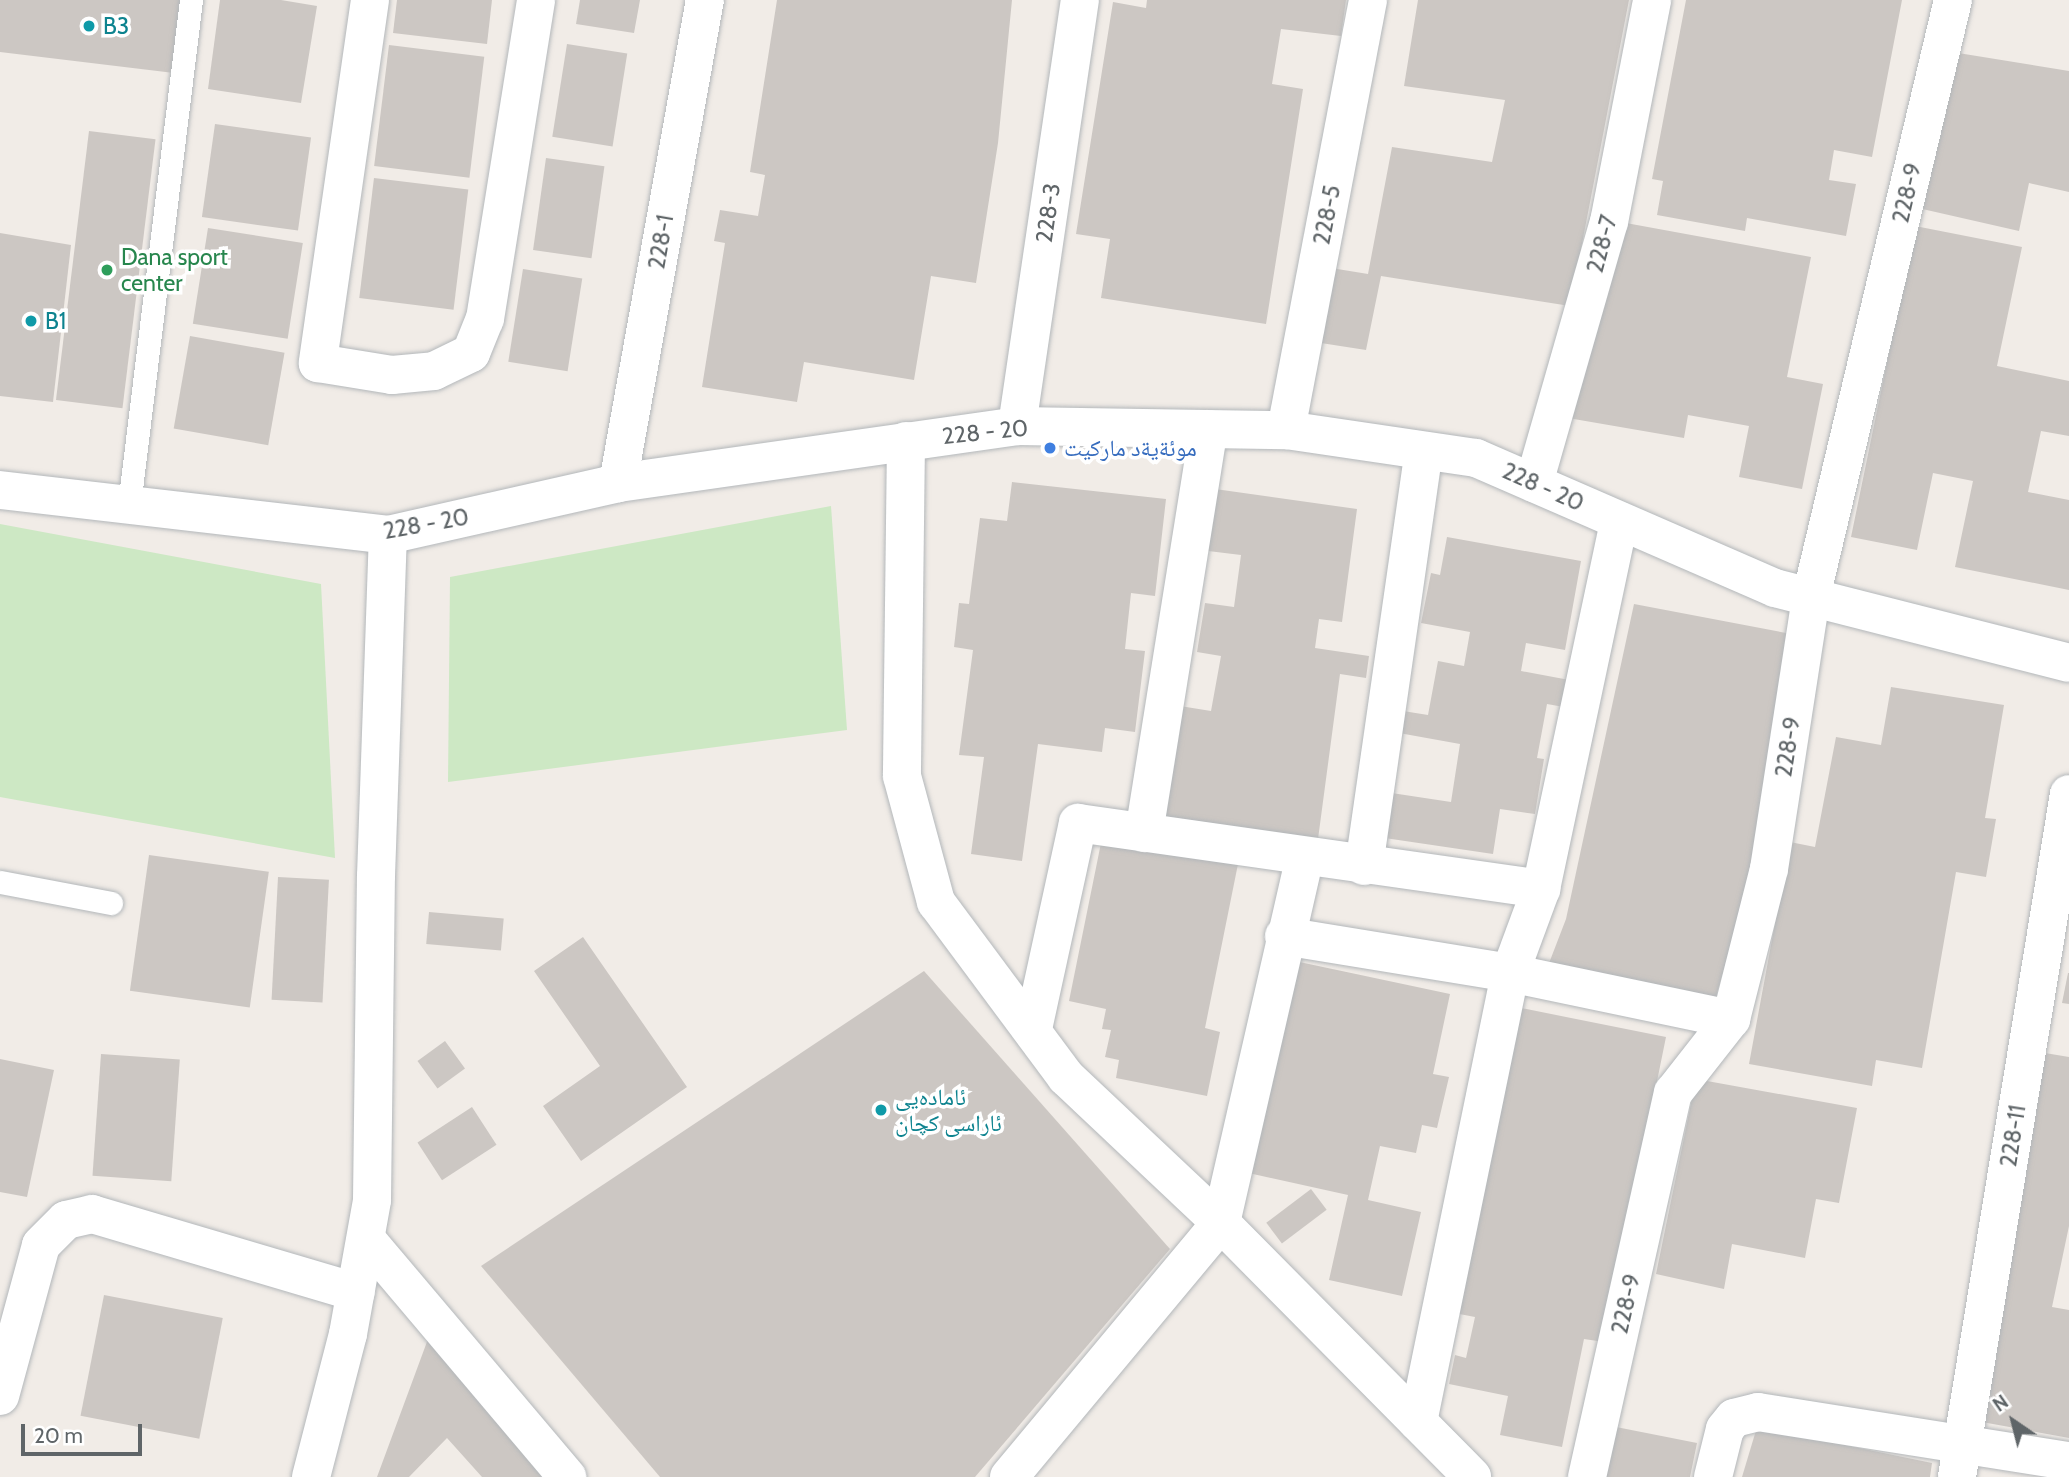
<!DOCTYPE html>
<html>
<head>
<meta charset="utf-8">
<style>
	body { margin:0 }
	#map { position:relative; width:2069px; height:1477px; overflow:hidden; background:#f1ece7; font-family:Cabin,"Noto Naskh Arabic",sans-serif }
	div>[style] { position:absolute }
	.green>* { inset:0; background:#cde8c4 }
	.building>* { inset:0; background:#ccc7c3; transform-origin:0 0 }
	.roads { filter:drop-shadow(0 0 2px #b3b7ba) drop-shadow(0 0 2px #b3b7ba) }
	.lane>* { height:23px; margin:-11.5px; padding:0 11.5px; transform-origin:11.5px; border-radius:11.5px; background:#fff }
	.street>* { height:38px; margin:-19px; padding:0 19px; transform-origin:19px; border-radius:19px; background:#fff }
	.dots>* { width:19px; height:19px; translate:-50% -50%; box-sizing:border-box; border:4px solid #fff; border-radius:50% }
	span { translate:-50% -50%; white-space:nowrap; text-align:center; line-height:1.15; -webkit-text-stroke:7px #fff; paint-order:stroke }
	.culture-label { font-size:23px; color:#0d838f }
	.left { translate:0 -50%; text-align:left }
	.street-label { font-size:23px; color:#5f6568 }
	.leisure-label { font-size:23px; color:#27864d }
	.shop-label { font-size:23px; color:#366cbe }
	.north { position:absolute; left:1978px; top:1386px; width:70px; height:70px; -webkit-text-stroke:5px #fff; paint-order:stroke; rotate:325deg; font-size:19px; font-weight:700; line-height:28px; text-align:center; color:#5f6568 }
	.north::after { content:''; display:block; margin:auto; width:24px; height:32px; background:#5f6568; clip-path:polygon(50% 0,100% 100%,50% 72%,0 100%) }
	.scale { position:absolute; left:21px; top:1424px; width:121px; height:32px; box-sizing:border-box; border:4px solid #5f6568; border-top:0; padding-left:9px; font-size:21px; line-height:24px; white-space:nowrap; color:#5f6568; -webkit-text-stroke:5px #fff; paint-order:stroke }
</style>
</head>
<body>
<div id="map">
	<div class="green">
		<i style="clip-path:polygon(831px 506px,847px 730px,448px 782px,450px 577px)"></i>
		<i style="clip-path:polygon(0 524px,321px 584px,335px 858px,0 797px)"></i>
	</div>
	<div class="building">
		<i style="clip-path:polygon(0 0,181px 0,174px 73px,0 52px)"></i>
		<i style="clip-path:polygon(220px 0,281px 0,317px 6px,301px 103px,208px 89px)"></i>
		<i style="clip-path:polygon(397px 0,492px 0,487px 44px,393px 33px)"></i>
		<i style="clip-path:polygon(580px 0,640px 0,634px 33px,576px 24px)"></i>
		<i style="clip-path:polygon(777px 0,1012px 0,998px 143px,976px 283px,931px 276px,914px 380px,804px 362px,797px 402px,702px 387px,725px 243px,714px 241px,720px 210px,758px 216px,765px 175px,750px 172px)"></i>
		<i style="clip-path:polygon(1147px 0,1346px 0,1341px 36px,1281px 29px,1272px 84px,1303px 89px,1266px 324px,1101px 298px,1110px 239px,1076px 234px,1113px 2px,1146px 8px)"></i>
		<i style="clip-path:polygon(1418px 0,1629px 0,1570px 306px,1381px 276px,1366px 350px,1308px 341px,1325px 267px,1368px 274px,1392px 147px,1492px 162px,1505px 100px,1404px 86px)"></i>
		<i style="clip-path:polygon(1686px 0,1902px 0,1872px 157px,1834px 150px,1829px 180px,1856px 184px,1846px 236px,1747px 218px,1745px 231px,1657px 215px,1663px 181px,1652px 179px)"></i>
		<i style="left:567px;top:44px;width:61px;height:94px;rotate:9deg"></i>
		<i style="left:389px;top:45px;width:96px;height:122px;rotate:7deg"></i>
		<i style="clip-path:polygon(1952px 52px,2069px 71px,2069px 192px,2029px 183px,2019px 231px,1918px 208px)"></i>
		<i style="left:215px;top:124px;width:97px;height:94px;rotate:8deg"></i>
		<i style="left:89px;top:131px;width:67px;height:271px;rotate:7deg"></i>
		<i style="left:546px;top:158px;width:59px;height:93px;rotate:8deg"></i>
		<i style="left:374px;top:178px;width:95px;height:121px;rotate:7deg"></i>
		<i style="clip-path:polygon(1615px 221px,1811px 257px,1787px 377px,1823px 384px,1802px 489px,1739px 477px,1749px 426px,1688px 415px,1684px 438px,1568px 418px)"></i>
		<i style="clip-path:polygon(1915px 226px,2022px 247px,1997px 366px,2069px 381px,2069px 436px,2041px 431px,2028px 492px,2069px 500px,2069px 590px,1955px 567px,1973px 481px,1933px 473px,1917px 550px,1851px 537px)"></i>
		<i style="left:208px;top:228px;width:96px;height:97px;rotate:9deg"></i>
		<i style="clip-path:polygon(0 233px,71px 245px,53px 402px,0 396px)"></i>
		<i style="left:523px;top:269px;width:60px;height:94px;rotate:9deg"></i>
		<i style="left:190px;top:336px;width:96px;height:94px;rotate:10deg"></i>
		<i style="clip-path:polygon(1012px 482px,1166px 499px,1155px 596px,1131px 593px,1125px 649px,1145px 651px,1135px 732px,1105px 728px,1102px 752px,1038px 744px,1022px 861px,971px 854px,984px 757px,959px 755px,973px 650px,954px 647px,959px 603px,969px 604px,980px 518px,1007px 521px)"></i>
		<i style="clip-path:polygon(1208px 488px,1357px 509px,1342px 622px,1319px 619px,1315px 648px,1369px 656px,1366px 678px,1340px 674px,1318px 839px,1162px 816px,1180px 706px,1211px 711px,1221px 656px,1197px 652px,1205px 603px,1234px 607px,1241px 555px,1200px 550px)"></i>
		<i style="clip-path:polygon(1447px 537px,1581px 561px,1565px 650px,1526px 643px,1521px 671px,1580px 682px,1575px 709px,1547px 704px,1537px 758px,1544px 759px,1535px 814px,1500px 809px,1493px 854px,1378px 837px,1385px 792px,1451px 802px,1460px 744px,1399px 733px,1403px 711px,1428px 715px,1438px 661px,1464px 666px,1470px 632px,1421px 623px,1431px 573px,1440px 575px)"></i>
		<i style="clip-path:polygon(1634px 604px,1797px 635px,1743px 902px,1714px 1004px,1546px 971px,1566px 919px)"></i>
		<i style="clip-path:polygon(1891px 687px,2004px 705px,1985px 818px,1996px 819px,1986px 877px,1956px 872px,1922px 1068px,1876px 1060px,1872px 1086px,1749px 1064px,1790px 842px,1815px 847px,1836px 737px,1881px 745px)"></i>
		<i style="clip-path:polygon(1102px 838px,1238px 864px,1205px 1028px,1220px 1032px,1207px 1096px,1116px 1078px,1119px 1060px,1105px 1057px,1111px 1030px,1102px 1029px,1106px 1009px,1069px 1001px)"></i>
		<i style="left:149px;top:855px;width:121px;height:137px;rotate:8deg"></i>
		<i style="left:278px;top:877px;width:51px;height:123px;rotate:3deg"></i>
		<i style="left:429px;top:912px;width:75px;height:32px;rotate:5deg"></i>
		<i style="clip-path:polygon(583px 937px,687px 1087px,581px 1161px,543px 1106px,600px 1066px,534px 971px)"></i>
		<i style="clip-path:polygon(1290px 960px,1450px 994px,1433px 1074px,1449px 1077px,1437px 1128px,1422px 1125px,1416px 1153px,1380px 1146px,1368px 1200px,1421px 1212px,1402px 1296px,1329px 1280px,1348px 1195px,1244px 1172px)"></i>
		<i style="clip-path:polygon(924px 971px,1170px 1249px,975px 1477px,660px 1477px,481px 1266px)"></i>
		<i style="clip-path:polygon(2068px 973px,2069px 973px,2069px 1004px,2062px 1003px)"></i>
		<i style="clip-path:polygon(1511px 1006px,1666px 1037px,1604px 1342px,1584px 1339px,1562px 1447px,1500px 1435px,1508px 1396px,1449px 1384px,1455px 1355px,1466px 1358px,1475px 1317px,1449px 1312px)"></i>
		<i style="left:445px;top:1041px;width:34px;height:34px;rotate:54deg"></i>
		<i style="clip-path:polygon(2045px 1053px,2069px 1057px,2069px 1226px,2052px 1307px,2069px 1310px,2069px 1438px,1971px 1420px)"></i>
		<i style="left:101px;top:1054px;width:79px;height:122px;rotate:4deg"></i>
		<i style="clip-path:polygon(0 1059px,54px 1070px,27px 1197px,0 1192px)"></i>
		<i style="clip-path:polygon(1696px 1079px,1857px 1108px,1839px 1203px,1816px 1199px,1805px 1258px,1732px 1244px,1724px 1289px,1656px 1274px)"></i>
		<i style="left:472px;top:1107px;width:45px;height:65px;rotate:57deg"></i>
		<i style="left:1311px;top:1189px;width:26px;height:56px;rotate:53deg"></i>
		<i style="left:104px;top:1295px;width:121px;height:123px;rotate:11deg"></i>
		<i style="clip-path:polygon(428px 1339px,549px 1477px,482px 1477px,447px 1438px,409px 1477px,377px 1477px)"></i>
		<i style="clip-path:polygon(1606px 1425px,1697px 1443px,1690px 1477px,1595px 1477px)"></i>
		<i style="clip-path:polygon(1757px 1427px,1932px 1463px,1930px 1477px,1742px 1477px)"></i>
	</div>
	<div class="roads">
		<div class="lane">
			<i style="left:129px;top:505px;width:509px;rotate:-83deg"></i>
			<i style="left:0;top:882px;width:113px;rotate:10.7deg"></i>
		</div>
		<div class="street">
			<i style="left:370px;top:0;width:367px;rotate:98.2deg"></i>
			<i style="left:318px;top:363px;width:75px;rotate:9.2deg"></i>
			<i style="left:392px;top:375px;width:42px;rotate:-5.4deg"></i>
			<i style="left:434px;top:371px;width:41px;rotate:-25.9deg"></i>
			<i style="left:471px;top:353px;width:37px;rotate:-68deg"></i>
			<i style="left:485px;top:319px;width:323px;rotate:-80.9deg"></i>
			<i style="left:1017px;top:426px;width:431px;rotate:-81.6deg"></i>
			<i style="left:1286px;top:430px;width:438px;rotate:-79.2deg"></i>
			<i style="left:906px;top:441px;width:335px;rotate:90.7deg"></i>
			<i style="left:902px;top:776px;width:131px;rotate:74.9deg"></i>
			<i style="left:936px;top:902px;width:218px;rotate:53.4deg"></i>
			<i style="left:1066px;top:1077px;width:213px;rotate:43.3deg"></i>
			<i style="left:1221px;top:1223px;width:357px;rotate:45.3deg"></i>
			<i style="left:618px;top:483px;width:491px;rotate:-79.8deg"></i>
			<i style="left:1534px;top:483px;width:272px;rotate:-74deg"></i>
			<i style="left:1609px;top:222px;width:226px;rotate:-79deg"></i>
			<i style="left:0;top:490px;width:391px;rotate:6.6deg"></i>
			<i style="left:388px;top:535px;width:236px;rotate:-12.7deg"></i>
			<i style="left:618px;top:483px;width:403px;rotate:-8.1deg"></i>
			<i style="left:1017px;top:426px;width:269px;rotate:0.9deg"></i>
			<i style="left:1286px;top:430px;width:192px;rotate:8.4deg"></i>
			<i style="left:1476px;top:458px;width:326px;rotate:23.5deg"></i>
			<i style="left:1775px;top:588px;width:303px;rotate:14.3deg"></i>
			<i style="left:1144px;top:833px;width:409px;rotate:-80.9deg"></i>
			<i style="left:1364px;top:866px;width:419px;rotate:-81.8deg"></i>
			<i style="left:1284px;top:936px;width:229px;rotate:9.3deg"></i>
			<i style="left:1510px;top:973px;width:226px;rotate:11.8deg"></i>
			<i style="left:1033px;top:1029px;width:211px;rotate:-77.7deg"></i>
			<i style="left:1078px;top:823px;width:468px;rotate:8.1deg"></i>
			<i style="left:366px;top:1239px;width:312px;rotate:49.8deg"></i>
			<i style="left:0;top:1396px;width:156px;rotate:-74.8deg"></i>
			<i style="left:41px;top:1245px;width:35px;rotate:-45deg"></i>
			<i style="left:66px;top:1220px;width:27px;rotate:-13deg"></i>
			<i style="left:92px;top:1214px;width:275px;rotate:16.5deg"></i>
			<i style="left:1418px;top:1422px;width:458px;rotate:-78.4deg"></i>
			<i style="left:1510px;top:973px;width:90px;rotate:-69.7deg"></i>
			<i style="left:1541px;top:889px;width:376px;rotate:-78deg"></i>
			<i style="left:311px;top:1477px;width:148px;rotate:-75.5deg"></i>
			<i style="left:348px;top:1334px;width:136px;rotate:-79.8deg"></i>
			<i style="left:372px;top:1200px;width:324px;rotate:-89.3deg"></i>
			<i style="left:376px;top:876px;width:341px;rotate:-88deg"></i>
			<i style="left:1009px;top:1477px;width:331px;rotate:-50.2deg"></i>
			<i style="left:1221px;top:1223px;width:376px;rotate:-77.1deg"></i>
			<i style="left:1587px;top:1477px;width:394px;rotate:-77.4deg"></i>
			<i style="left:1673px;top:1093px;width:94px;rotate:-51.9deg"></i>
			<i style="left:1731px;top:1019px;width:155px;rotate:-75.8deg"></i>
			<i style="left:1769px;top:869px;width:275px;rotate:-81.2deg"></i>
			<i style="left:1811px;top:597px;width:614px;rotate:-76.62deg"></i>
			<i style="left:1713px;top:1477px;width:49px;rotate:-76deg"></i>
			<i style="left:1725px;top:1429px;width:14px;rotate:-51deg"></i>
			<i style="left:1734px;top:1418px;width:25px;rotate:-14deg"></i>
			<i style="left:1758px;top:1412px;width:315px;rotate:9deg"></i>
			<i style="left:1957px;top:1477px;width:692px;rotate:-80.69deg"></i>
		</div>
	</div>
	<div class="dots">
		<i style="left:89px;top:26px;background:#0f9aa8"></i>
		<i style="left:107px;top:270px;background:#2e9e5b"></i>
		<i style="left:31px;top:321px;background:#0f9aa8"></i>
		<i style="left:1050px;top:448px;background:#3f7fe0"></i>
		<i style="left:881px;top:1110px;background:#0f9aa8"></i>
	</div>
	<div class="culture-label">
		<span class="left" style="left:103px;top:26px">B3</span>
		<span class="left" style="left:45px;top:321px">B1</span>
		<span class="left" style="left:895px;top:1110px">ئامادەیی<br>ئاراسی کچان</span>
	</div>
	<div class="street-label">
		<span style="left:1907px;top:193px;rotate:-77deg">228-9</span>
		<span style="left:1048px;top:213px;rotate:-82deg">228-3</span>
		<span style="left:1327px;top:215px;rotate:-79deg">228-5</span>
		<span style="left:661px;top:242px;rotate:-80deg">228-1</span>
		<span style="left:1602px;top:244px;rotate:-75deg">228-7</span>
		<span style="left:985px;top:432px;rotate:-6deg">228 - 20</span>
		<span style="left:1543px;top:487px;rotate:24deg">228 - 20</span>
		<span style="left:426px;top:524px;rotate:-10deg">228 - 20</span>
		<span style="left:1788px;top:747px;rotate:-81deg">228-9</span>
		<span style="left:2013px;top:1136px;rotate:-81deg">228-11</span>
		<span style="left:1626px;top:1304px;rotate:-77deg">228-9</span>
	</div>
	<div class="leisure-label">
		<span class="left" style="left:121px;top:270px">Dana sport<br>center</span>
	</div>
	<div class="shop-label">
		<span class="left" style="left:1064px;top:448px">موئةيةد ماركيت</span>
	</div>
	<div class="north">N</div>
	<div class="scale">20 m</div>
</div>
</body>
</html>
